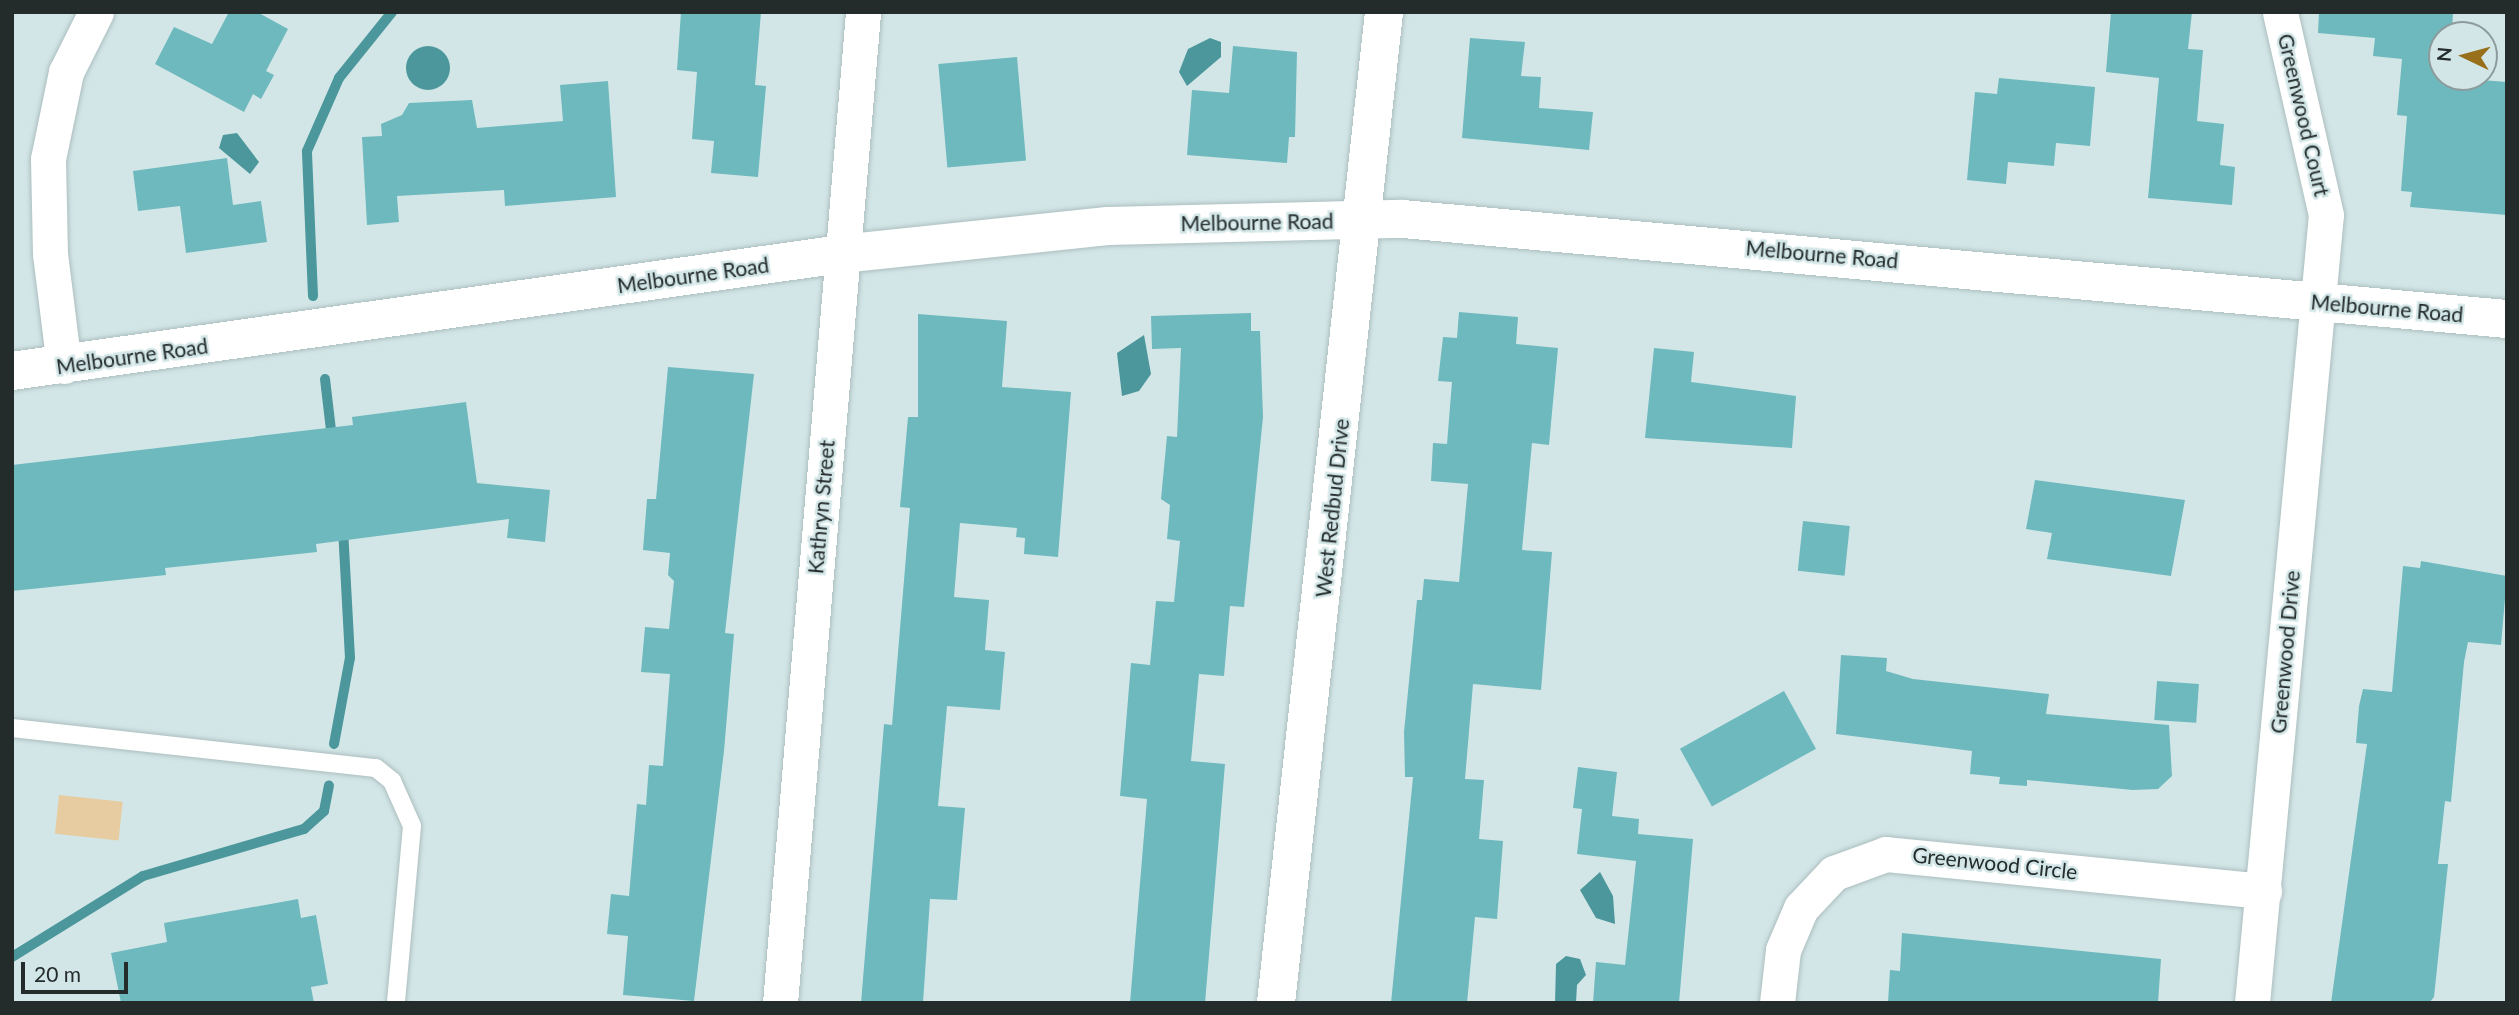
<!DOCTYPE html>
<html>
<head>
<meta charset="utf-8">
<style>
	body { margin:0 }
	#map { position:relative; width:2519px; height:1015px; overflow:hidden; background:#d3e6e7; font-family:Lato,sans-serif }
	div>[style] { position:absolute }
	.green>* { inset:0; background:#e6cca0; transform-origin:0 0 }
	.water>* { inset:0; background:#4b979c }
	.round { border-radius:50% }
	.stream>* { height:10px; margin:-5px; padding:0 5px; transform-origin:5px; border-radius:5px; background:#4b979c }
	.building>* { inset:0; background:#6db9be; transform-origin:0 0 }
	.roads { filter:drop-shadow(0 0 2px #acbebf) drop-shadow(0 0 2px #acbebf) }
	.lane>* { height:18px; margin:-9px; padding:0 9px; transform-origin:9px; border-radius:9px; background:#fff }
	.street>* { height:35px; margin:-17.5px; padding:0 17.5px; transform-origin:17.5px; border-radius:17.5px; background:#fff }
	.secondary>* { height:38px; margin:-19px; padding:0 19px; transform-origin:19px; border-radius:19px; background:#fff }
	span { translate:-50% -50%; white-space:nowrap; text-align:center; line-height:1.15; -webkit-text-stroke:5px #d3e6e7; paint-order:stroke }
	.street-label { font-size:21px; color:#242b2b }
	.frame { position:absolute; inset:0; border:14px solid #242b2b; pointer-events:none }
	.north { position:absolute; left:2428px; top:21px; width:70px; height:70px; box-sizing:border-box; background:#d3e6e7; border:2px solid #8d9b9c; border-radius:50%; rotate:275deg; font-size:19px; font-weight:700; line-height:28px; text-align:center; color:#242b2b }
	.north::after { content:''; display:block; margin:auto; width:24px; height:32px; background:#986f1b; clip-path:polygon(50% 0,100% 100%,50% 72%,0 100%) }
	.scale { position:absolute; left:21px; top:962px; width:107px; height:32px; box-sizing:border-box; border:4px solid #242b2b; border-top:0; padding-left:9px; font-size:21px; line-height:24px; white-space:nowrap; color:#242b2b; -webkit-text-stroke:5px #d3e6e7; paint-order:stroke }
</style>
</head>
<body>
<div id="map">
	<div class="green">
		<i style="left:59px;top:795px;width:64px;height:39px;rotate:6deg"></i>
	</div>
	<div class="water">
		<i style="clip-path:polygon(1210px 38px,1221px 42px,1221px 57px,1187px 86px,1179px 72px,1188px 49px)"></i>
		<i class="round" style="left:406px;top:46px;width:44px;height:44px"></i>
		<i style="clip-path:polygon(237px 133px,259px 162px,250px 174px,219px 148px,223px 135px)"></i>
		<i style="clip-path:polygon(1144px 335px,1151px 374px,1139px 391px,1122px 396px,1117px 353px)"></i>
		<i style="clip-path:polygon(1600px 872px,1613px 896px,1615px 924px,1596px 918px,1580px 890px)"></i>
		<i style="clip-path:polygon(1566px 956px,1580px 959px,1586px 975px,1577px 985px,1576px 1003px,1555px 1003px,1556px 964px)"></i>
	</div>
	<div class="stream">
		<i style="left:313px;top:296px;width:145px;rotate:-92.4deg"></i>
		<i style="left:307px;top:151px;width:80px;rotate:-66.3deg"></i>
		<i style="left:339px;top:78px;width:85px;rotate:-51.2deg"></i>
		<i style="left:325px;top:379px;width:60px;rotate:83.3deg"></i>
		<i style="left:334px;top:744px;width:87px;rotate:-79.5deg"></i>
		<i style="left:350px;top:658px;width:130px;rotate:-93.1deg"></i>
		<i style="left:12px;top:957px;width:154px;rotate:-31.7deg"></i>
		<i style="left:143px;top:876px;width:168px;rotate:-16.3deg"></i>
		<i style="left:304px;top:829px;width:27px;rotate:-42deg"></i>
		<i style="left:324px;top:811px;width:26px;rotate:-79deg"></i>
	</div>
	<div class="building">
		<i style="clip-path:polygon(229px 12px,257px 12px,288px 29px,266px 71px,274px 75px,261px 99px,253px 94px,244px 112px,155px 64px,174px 27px,212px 44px)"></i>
		<i style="clip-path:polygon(681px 12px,761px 12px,755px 85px,766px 86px,758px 177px,711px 173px,714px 141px,692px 139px,697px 72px,677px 70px)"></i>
		<i style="clip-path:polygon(2111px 12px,2192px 12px,2188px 49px,2203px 50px,2197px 121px,2224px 124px,2220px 165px,2235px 167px,2232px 205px,2148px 198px,2159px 78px,2106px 72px)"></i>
		<i style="clip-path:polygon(2319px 12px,2453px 12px,2452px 32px,2488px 35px,2484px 76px,2484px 35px,2442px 35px,2442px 77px,2507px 82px,2507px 215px,2410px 207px,2412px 192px,2401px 191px,2407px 116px,2397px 115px,2402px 59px,2373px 56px,2375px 38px,2318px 33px)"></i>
		<i style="clip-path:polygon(1470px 38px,1525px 42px,1521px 76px,1541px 77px,1539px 108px,1593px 112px,1589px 150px,1462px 138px)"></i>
		<i style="clip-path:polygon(1233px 46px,1297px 52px,1295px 137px,1289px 137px,1287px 163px,1187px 155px,1192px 90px,1229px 93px)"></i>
		<i style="left:1017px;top:57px;width:104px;height:79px;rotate:85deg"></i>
		<i style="clip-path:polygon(1999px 78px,2095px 87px,2090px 146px,2056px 143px,2054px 166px,2008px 162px,2006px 184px,1967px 180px,1975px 92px,1997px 94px)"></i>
		<i style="clip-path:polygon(608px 81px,616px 197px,505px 206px,504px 190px,397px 196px,399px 222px,367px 225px,362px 137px,382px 136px,381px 124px,402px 115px,409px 103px,472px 100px,477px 128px,563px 121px,560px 85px)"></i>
		<i style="clip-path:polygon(227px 158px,233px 205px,261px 201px,267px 242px,186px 253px,180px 206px,138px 211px,133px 171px)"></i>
		<i style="clip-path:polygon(1459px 312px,1518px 317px,1516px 344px,1558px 348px,1549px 445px,1532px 443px,1522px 550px,1552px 552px,1541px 690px,1473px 684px,1465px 779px,1484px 780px,1479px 839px,1503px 841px,1497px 919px,1475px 917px,1467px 1003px,1391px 1003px,1413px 777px,1405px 777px,1404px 732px,1417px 600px,1422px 600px,1424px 579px,1459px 582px,1468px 484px,1431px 481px,1433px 443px,1447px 444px,1452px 382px,1438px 381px,1443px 337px,1457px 338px)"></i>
		<i style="clip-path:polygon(1251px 313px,1251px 331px,1260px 331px,1263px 417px,1244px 607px,1230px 606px,1224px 676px,1199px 674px,1191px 761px,1225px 764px,1205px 1003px,1130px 1003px,1147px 799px,1120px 796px,1131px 663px,1150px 665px,1156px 601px,1174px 602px,1180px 541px,1167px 539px,1170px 505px,1161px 499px,1167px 436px,1177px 437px,1181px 348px,1152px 349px,1151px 316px)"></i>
		<i style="clip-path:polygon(918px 314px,1007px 321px,1002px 387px,1071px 392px,1058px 557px,1024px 554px,1025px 538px,1016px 537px,1017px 528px,960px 523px,954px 597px,989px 600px,985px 650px,1005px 652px,1000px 710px,947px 706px,938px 806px,965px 808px,957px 900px,930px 899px,923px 1003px,861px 1003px,884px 724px,892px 725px,910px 508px,900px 507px,908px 417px,918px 417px)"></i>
		<i style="clip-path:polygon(1654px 348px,1694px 352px,1691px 382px,1796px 396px,1792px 448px,1645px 438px)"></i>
		<i style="clip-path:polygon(668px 367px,754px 374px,725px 633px,734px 634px,724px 751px,694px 1001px,623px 995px,628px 936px,607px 934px,611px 894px,629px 896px,637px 804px,646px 805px,649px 765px,663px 766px,670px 674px,641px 672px,645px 627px,669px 629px,674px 581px,668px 575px,670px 553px,643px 550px,647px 499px,656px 499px)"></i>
		<i style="clip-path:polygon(466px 402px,477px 483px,550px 490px,545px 542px,507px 538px,509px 519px,316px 544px,317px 552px,165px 568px,166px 575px,12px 591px,12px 465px,353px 425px,352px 417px)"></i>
		<i style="clip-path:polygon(2035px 480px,2185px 500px,2171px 576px,2047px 559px,2052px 533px,2026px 529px)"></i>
		<i style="left:1803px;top:521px;width:47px;height:50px;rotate:6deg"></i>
		<i style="clip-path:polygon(2421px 561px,2507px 576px,2501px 645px,2468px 642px,2464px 662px,2451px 802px,2445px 801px,2438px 864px,2448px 864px,2434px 997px,2429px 1003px,2331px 1003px,2367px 744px,2356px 743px,2359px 706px,2363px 689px,2392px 692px,2403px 566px,2420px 568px)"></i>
		<i style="clip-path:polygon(1841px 655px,1887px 658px,1886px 671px,1913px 679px,2049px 694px,2046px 714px,2169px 725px,2172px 776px,2158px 789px,2133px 790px,2027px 780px,2027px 786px,1999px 784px,2000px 777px,1970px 774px,1972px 751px,1836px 734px)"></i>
		<i style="left:2157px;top:681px;width:42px;height:39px;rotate:4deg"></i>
		<i style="left:1784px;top:691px;width:66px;height:119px;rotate:61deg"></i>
		<i style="clip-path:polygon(1578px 767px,1617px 772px,1612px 816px,1639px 819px,1638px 834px,1693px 839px,1679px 1003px,1593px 1003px,1596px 962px,1625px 965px,1636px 861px,1577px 854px,1582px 809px,1573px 808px)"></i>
		<i style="clip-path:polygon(298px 899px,301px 918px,316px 915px,328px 984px,311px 987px,314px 1003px,121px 1003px,111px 953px,167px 942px,164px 923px)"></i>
		<i style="clip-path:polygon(1902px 933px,2161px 959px,2158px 1003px,1888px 1003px,1890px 970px,1900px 971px)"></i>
	</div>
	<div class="roads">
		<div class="lane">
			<i style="left:12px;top:728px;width:366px;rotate:6.3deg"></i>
			<i style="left:376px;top:768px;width:21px;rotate:39deg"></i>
			<i style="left:392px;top:781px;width:49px;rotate:66deg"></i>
			<i style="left:412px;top:826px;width:178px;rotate:95.2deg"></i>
		</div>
		<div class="street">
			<i style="left:64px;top:366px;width:113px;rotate:-97.1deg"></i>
			<i style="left:50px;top:254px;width:95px;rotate:-91.2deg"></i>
			<i style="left:48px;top:159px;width:89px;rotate:-78.3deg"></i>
			<i style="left:66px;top:72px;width:67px;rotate:-63.4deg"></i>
			<i style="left:780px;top:1003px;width:994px;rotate:-85.21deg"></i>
			<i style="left:1777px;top:1003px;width:53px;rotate:-83.5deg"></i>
			<i style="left:1783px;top:950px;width:46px;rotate:-66.8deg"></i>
			<i style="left:1801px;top:908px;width:48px;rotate:-46.7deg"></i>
			<i style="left:1834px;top:873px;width:55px;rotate:-20.1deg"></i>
			<i style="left:1886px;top:854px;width:380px;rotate:5.6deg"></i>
			<i style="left:2252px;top:1003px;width:791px;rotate:-84.64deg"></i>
			<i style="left:2326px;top:215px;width:208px;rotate:-102.8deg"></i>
		</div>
		<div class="secondary">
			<i style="left:12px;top:371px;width:837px;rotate:-8.03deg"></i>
			<i style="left:841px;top:254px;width:268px;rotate:-6deg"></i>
			<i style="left:1108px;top:226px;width:295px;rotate:-1.4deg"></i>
			<i style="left:1403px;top:219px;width:1109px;rotate:5.18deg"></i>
			<i style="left:1276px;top:1003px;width:997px;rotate:-83.78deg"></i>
		</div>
	</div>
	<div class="street-label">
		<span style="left:2304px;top:115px;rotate:77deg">Greenwood Court</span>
		<span style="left:1257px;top:222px;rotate:-1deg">Melbourne Road</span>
		<span style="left:1822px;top:254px;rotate:5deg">Melbourne Road</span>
		<span style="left:693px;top:275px;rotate:-8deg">Melbourne Road</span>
		<span style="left:2387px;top:308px;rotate:5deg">Melbourne Road</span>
		<span style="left:132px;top:356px;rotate:-8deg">Melbourne Road</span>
		<span style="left:821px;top:507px;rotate:-85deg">Kathryn Street</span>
		<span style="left:1332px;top:508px;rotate:-84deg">West Redbud Drive</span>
		<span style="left:2285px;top:652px;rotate:-85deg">Greenwood Drive</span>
		<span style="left:1995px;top:863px;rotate:6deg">Greenwood Circle</span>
	</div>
	<div class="frame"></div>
	<div class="north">N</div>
	<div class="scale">20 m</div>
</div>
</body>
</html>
